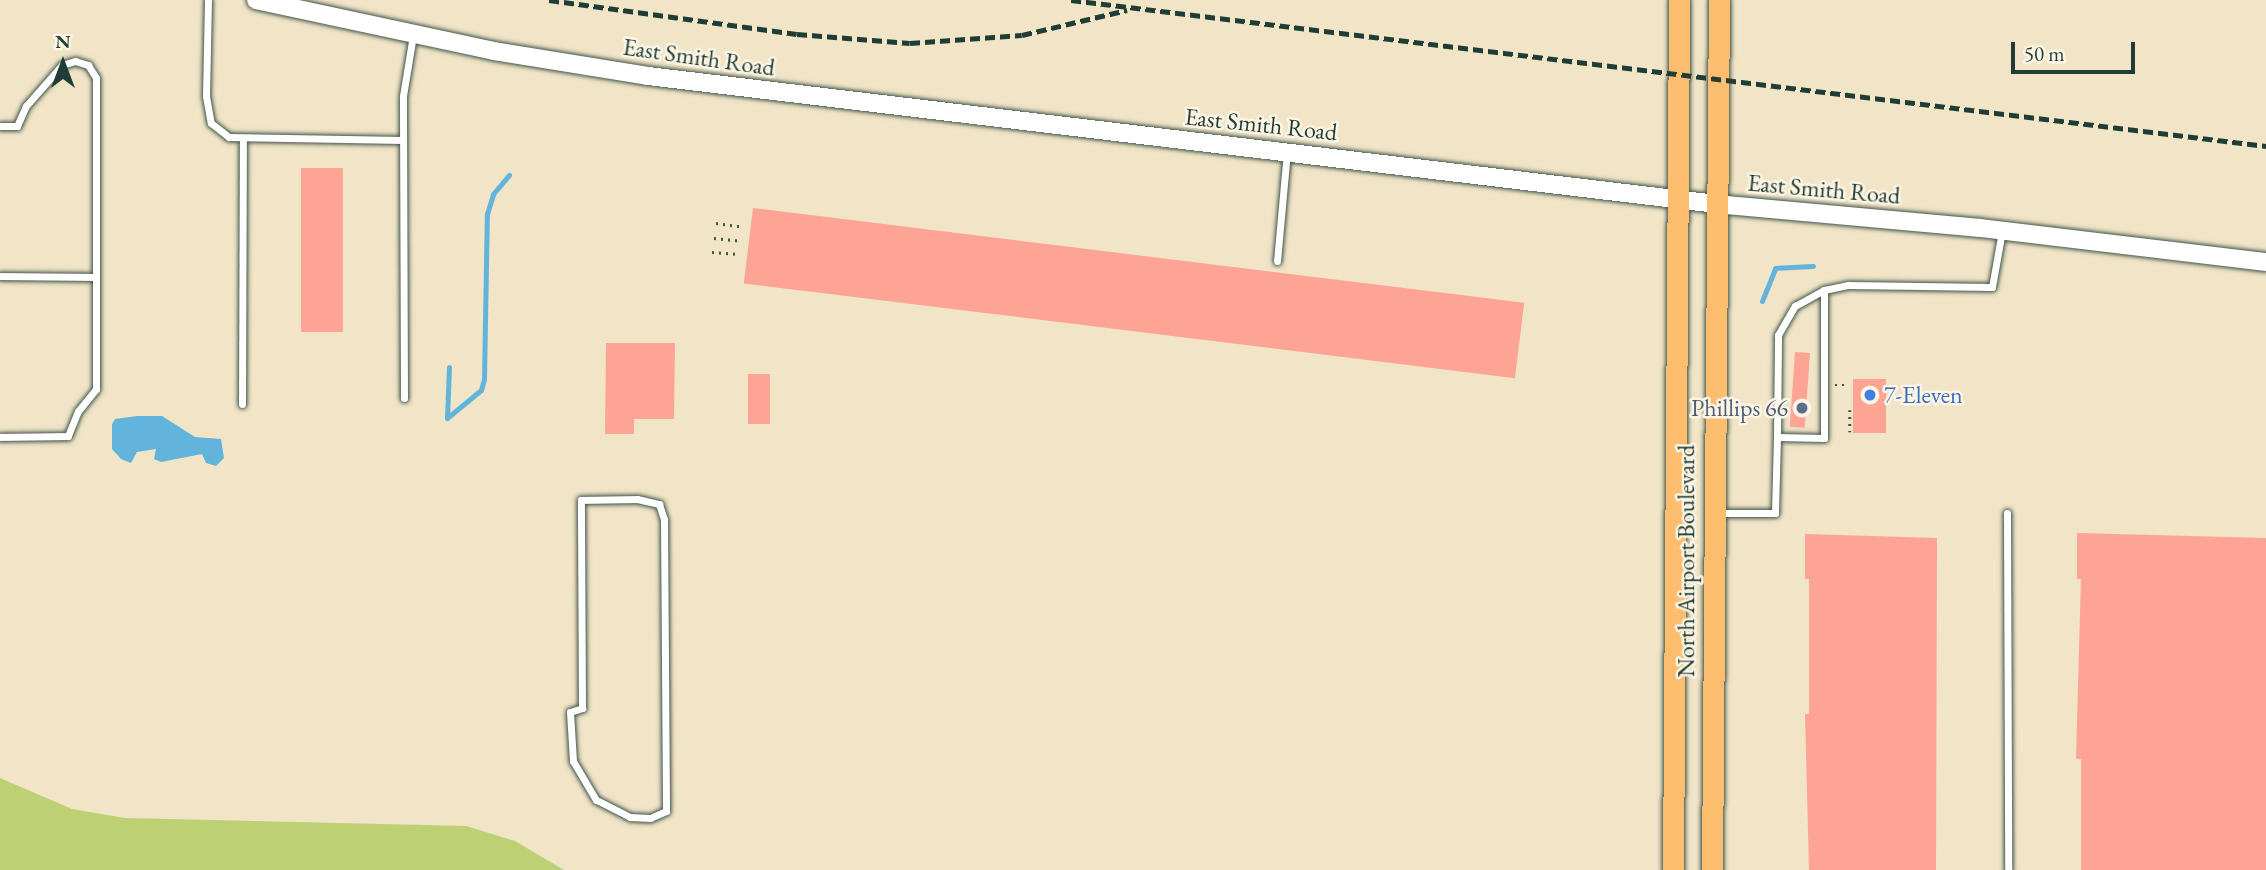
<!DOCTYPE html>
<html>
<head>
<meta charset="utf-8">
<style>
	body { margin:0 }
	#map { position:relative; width:2266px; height:870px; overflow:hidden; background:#f1e4c7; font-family:"EB Garamond",serif }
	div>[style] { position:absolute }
	.green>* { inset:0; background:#bdd174 }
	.water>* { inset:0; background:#62b4dd }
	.stream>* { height:5px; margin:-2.5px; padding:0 2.5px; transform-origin:2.5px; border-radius:2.5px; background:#62b4dd }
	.building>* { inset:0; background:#fda494; transform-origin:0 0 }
	.path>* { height:2.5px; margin-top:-1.25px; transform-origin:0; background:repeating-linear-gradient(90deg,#3e564a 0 2px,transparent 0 7px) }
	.roads { filter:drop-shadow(0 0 2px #3e564a) drop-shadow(0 0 2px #3e564a) }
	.service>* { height:7px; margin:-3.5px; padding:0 3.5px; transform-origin:3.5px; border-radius:3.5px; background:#fff }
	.tertiary>* { height:18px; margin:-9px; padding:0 9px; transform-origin:9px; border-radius:9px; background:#fff }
	.primary>* { height:21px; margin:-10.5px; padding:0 10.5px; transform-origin:10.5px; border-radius:10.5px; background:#fcbd6e }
	.rail>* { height:5px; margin-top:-2.5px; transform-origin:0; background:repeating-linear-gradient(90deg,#1f3d34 0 10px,transparent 0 15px) }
	.dots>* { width:19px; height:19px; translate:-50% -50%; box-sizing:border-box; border:4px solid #fcf5e5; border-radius:50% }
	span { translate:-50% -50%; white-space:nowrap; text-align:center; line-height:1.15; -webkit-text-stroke:5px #fcf5e5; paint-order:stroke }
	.street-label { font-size:24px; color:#1f3d34 }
	.shop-label { font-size:24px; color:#366cbe }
	.left { translate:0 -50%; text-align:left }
	.service-label { font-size:24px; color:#4e5e75 }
	.right { translate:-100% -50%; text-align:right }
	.north { position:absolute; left:28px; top:28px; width:70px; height:70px; -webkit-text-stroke:5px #fcf5e5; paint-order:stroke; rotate:0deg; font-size:19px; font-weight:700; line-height:28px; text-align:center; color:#1f3d34 }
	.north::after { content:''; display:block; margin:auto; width:24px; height:32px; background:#1f3d34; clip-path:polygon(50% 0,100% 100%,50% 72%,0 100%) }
	.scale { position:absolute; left:2011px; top:42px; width:124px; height:32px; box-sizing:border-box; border:4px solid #1f3d34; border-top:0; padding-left:9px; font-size:21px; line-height:24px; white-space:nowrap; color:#1f3d34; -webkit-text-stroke:5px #fcf5e5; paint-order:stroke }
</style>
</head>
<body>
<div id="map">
	<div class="green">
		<i style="clip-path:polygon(0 778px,72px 809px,125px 818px,466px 826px,515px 841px,564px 870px,0 870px)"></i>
	</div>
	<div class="water">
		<i style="clip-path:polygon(137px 416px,162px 416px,195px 437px,221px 439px,224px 458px,216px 466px,206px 463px,202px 454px,161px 462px,154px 459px,156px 449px,137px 452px,131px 463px,121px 459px,112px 449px,112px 424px,115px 419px)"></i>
	</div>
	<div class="stream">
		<i style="left:1762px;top:301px;width:35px;rotate:-68deg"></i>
		<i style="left:1775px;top:268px;width:38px;rotate:-3deg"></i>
		<i style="left:449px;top:367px;width:51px;rotate:92.2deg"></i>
		<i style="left:447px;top:418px;width:44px;rotate:-39.5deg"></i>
		<i style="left:481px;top:390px;width:11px;rotate:-75deg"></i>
		<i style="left:484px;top:379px;width:165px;rotate:-89deg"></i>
		<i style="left:487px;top:214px;width:21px;rotate:-73deg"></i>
		<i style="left:493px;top:194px;width:25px;rotate:-50deg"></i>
	</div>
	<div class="building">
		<i style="left:301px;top:168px;width:42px;height:164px"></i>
		<i style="left:753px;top:208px;width:777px;height:76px;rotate:7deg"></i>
		<i style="clip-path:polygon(606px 343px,675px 343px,674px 419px,634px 419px,634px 434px,605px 434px)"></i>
		<i style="left:1795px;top:352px;width:15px;height:75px;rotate:4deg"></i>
		<i style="left:748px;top:374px;width:22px;height:50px"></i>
		<i style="left:1853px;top:379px;width:33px;height:54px"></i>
		<i style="clip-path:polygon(2077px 533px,2266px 538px,2266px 870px,2081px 870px,2081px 759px,2076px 759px,2081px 579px,2077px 579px)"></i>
		<i style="clip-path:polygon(1805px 534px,1937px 538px,1936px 870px,1809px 870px,1805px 714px,1809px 714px,1809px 579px,1805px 579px)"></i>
	</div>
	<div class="path">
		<i style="left:716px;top:223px;width:27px;rotate:8deg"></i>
		<i style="left:714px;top:238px;width:27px;rotate:6deg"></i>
		<i style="left:712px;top:252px;width:27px;rotate:4deg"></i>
		<i style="left:1835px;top:385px;width:13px"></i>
		<i style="left:1850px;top:410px;width:22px;rotate:90deg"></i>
	</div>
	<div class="roads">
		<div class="service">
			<i style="left:208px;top:0;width:96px;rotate:91.2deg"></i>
			<i style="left:206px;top:96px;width:27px;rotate:80deg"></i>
			<i style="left:211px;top:123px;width:23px;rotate:38deg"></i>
			<i style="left:229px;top:137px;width:174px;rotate:1deg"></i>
			<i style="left:0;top:126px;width:17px"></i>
			<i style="left:17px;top:126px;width:22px;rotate:-66deg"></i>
			<i style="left:26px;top:106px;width:55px;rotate:-48.7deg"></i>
			<i style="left:62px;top:65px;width:14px;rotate:-17deg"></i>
			<i style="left:75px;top:61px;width:14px;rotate:17deg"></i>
			<i style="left:88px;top:65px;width:15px;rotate:58deg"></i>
			<i style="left:96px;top:78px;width:311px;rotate:90deg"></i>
			<i style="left:96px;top:389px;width:28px;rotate:129deg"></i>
			<i style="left:78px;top:411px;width:27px;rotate:112deg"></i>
			<i style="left:68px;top:436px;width:68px;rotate:179.2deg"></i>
			<i style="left:1277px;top:261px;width:109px;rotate:-84.8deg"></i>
			<i style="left:0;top:276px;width:96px;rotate:0.6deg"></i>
			<i style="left:404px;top:398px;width:302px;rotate:-90.2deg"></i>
			<i style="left:403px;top:96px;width:62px;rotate:-80.7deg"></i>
			<i style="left:242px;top:404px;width:266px;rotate:-89.8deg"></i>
			<i style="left:1777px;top:437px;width:102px;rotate:-89.4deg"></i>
			<i style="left:1778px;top:335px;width:34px;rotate:-60deg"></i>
			<i style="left:1795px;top:306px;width:33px;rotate:-29deg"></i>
			<i style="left:637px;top:499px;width:23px;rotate:13deg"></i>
			<i style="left:659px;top:504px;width:16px;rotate:72deg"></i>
			<i style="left:664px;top:519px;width:292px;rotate:89.6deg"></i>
			<i style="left:666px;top:811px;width:17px;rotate:156deg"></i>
			<i style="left:650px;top:818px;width:20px;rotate:-177deg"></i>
			<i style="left:630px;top:817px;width:38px;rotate:-153deg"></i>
			<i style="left:596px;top:800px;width:45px;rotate:-120.5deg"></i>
			<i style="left:573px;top:761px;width:49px;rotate:-93.5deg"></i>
			<i style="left:570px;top:712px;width:13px;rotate:-18deg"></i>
			<i style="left:582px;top:708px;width:208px;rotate:-90.3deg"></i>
			<i style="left:581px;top:500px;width:56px;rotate:-1deg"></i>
			<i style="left:1717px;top:513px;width:58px"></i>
			<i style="left:1775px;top:513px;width:76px;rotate:-88.5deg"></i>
			<i style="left:1777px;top:437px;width:47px;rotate:1.2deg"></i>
			<i style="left:1824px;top:438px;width:148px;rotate:-90deg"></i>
			<i style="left:1824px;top:290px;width:25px;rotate:-12deg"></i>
			<i style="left:1848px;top:285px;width:144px;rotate:0.8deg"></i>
			<i style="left:1992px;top:287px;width:57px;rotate:-79.9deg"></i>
			<i style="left:2007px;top:513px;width:357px;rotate:89.8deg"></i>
		</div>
		<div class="tertiary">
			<i style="left:256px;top:0;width:243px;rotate:12.1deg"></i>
			<i style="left:494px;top:51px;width:156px;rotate:9.2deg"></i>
			<i style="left:648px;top:76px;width:1076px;rotate:6.83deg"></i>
			<i style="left:1716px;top:204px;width:265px;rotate:5.2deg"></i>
			<i style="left:1980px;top:228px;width:288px;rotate:6.8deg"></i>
		</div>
		<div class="primary">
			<i style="left:1673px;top:870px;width:870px;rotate:-89.6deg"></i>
			<i style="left:1712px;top:870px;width:870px;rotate:-89.54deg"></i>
		</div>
	</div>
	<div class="rail">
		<i style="left:549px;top:0;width:250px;rotate:7.8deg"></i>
		<i style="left:797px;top:34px;width:113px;rotate:4.6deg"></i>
		<i style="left:910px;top:43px;width:112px;rotate:-4.1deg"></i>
		<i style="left:1022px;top:35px;width:108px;rotate:-13.4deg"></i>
		<i style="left:1071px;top:0;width:1204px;rotate:6.97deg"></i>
	</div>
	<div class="dots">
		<i style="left:1870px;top:395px;background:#3f7fe0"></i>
		<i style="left:1802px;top:408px;background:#5c6f8a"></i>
	</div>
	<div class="street-label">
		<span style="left:699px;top:57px;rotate:8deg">East Smith Road</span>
		<span style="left:1261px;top:124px;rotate:6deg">East Smith Road</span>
		<span style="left:1824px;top:189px;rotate:5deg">East Smith Road</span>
		<span style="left:1686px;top:561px;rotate:-90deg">North Airport Boulevard</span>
	</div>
	<div class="shop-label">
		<span class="left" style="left:1884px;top:395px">7-Eleven</span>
	</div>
	<div class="service-label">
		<span class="right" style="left:1788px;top:408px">Phillips 66</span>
	</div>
	<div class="north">N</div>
	<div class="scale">50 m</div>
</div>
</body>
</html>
